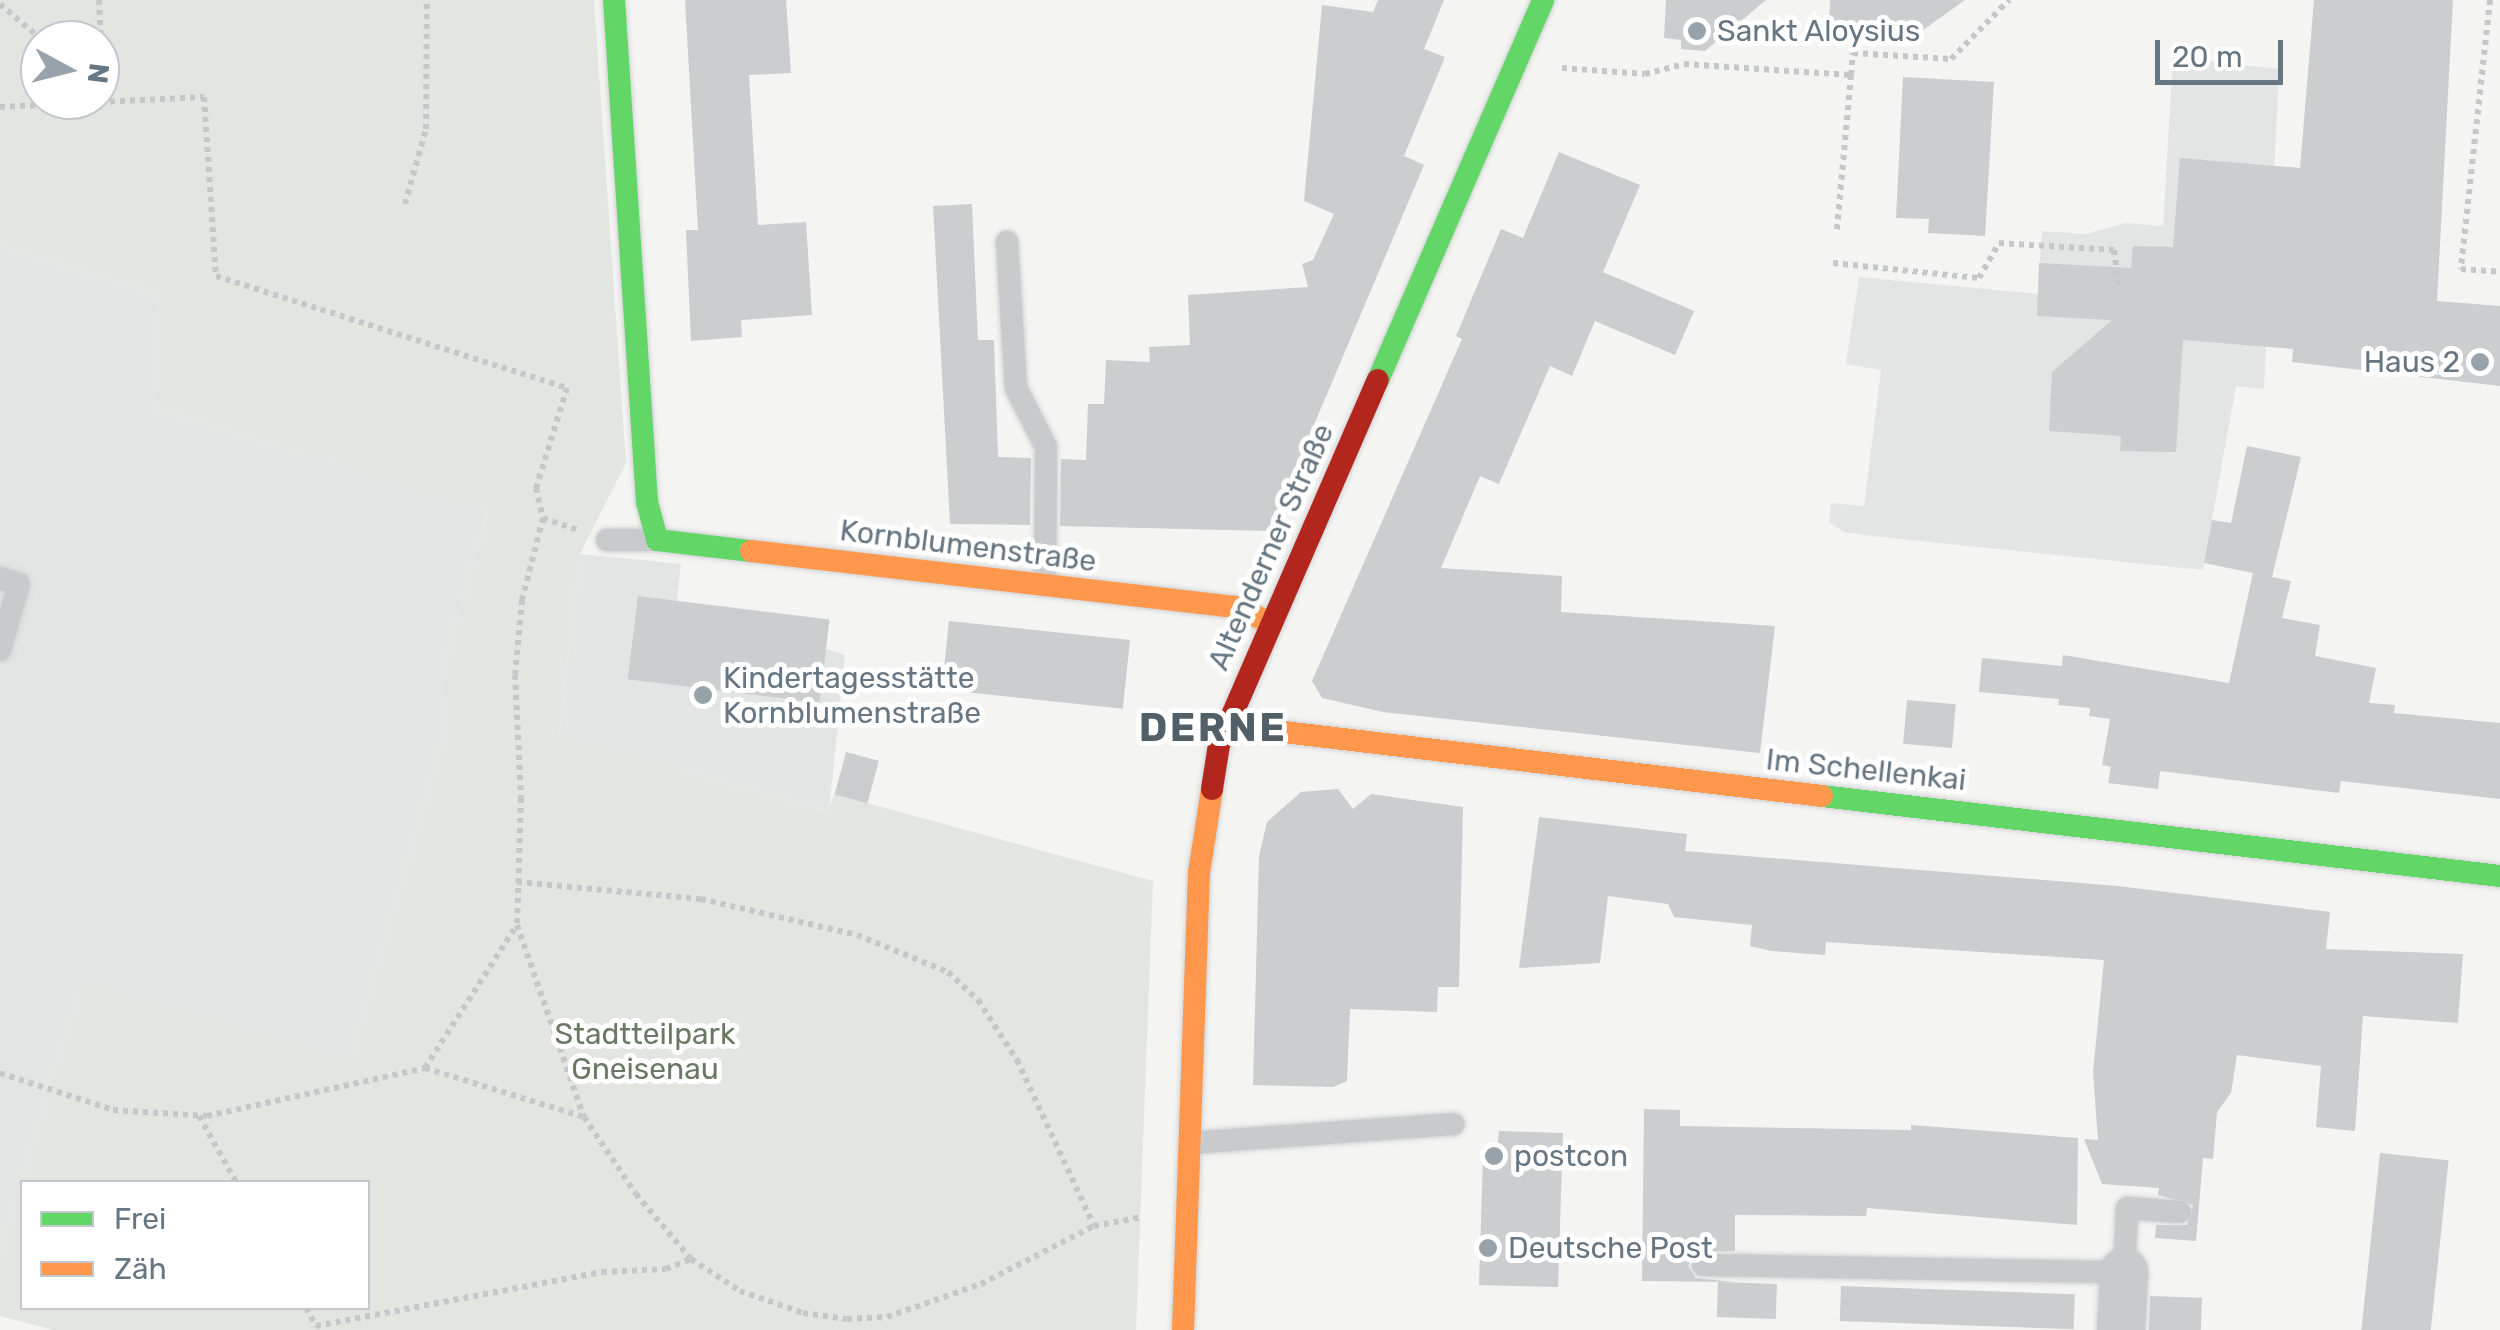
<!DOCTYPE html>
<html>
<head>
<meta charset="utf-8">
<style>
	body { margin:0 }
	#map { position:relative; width:2500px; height:1330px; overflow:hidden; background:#f4f4f3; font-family:Rubik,sans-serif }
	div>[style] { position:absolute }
	.built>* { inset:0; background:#e3e4e4 }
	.green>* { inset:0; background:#e3e6e0 }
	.building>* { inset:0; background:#cbcdce; transform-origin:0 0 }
	.path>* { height:6px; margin-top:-3px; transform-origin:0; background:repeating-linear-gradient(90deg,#c6c7c8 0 5px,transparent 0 10px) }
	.roads { filter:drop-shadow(0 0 2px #d1d2d3) drop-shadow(0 0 2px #d1d2d3) }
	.lane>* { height:22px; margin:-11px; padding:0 11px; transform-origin:11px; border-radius:11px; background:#c9cacb }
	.street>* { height:48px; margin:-24px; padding:0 24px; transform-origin:24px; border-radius:24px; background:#c9cacb }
	.fast>* { height:22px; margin:-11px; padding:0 11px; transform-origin:11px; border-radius:11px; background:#63d668 }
	.slow>* { height:22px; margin:-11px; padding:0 11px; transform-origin:11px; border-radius:11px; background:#ff974d }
	.jam>* { height:22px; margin:-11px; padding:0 11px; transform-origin:11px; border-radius:11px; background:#b3261e }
	.dots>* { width:28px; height:28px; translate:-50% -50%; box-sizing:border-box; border:5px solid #fff; border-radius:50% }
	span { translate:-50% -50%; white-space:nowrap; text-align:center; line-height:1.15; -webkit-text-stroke:10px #fff; paint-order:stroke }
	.poi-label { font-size:30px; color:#667682 }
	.left { translate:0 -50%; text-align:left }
	.right { translate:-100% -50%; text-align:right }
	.street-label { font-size:30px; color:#667682 }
	.park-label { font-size:30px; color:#697964 }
	.district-label { font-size:40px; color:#535f67; font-weight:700; letter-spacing:2.5px }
	.legend { position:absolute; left:20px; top:1180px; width:350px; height:130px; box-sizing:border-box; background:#fff; border:2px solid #c2c8cd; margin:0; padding:12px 18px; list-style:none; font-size:30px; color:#667682 }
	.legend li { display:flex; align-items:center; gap:20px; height:50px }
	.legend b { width:50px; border:2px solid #c2c8cd }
	.north { position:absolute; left:20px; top:20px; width:100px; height:100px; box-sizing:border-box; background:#fff; border:2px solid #c2c8cd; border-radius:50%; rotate:97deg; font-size:28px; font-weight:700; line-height:40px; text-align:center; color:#667682 }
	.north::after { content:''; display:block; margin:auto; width:35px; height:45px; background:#98a2aa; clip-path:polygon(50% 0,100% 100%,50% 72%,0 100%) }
	.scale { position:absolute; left:2155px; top:40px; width:128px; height:45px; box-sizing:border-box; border:5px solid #667682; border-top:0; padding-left:12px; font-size:30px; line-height:35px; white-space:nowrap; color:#667682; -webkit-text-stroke:8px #fff; paint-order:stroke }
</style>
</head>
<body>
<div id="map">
	<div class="built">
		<i style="clip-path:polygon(2173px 57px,2279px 69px,2264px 389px,2236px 386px,2203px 570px,1872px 536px,1844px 532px,1829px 522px,1831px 503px,1864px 506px,1881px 370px,1846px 364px,1859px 277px,2038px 294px,2042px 231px,2086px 234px,2125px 223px,2163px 226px)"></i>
		<i style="clip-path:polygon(0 246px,158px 294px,154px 408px,488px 510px,443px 667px,441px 743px,350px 1061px,82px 982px,0 1251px)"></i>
		<i style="clip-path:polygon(580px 554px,681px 564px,677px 601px,845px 655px,829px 811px,559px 736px)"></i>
	</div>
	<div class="green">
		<i style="clip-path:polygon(evenodd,0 0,594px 0,626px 463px,580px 554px,559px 735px,828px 811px,834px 794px,1153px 881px,1136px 1330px,53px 1330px,0 1316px,0 1251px,82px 981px,350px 1060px,441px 743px,443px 667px,488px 511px,154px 408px,158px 294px,0 246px,0 0,40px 40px,100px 40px,100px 100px,40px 100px,40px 40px,0 0,22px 1182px,368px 1182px,368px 1308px,22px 1308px,22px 1182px)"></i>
	</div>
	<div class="building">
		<i style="clip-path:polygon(685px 0,786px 0,791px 73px,749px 75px,758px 225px,806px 222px,812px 315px,741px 320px,742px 337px,691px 341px,686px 230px,698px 230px)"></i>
		<i style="clip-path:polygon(1378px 0,1444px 0,1424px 49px,1445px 57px,1404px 156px,1424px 165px,1269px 531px,1060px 526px,1061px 459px,1086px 460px,1088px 404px,1104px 404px,1106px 360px,1150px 362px,1149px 347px,1190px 345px,1188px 295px,1308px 287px,1302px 264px,1313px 260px,1334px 214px,1304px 201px,1322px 5px,1373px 12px)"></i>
		<i style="clip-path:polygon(1666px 0,1766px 0,1705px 51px,1681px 49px,1681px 40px,1664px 38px)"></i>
		<i style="clip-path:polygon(1830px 0,1965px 0,1919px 33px,1829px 24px)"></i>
		<i style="clip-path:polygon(2314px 0,2453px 0,2437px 301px,2500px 306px,2500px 386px,2292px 362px,2293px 349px,2183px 340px,2176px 452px,2120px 451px,2121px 436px,2049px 431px,2052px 372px,2112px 320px,2037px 316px,2039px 263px,2131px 268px,2133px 246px,2173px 247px,2180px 158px,2300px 168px)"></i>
		<i style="clip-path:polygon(1903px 77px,1994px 82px,1985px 236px,1928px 233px,1929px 219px,1896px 218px)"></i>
		<i style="clip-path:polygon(1559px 152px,1640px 185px,1603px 272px,1694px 311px,1675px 355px,1595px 321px,1572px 376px,1550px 366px,1499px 484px,1480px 476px,1441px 568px,1562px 576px,1561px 612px,1775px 626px,1760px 753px,1383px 712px,1322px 698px,1312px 681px,1462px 339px,1456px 336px,1501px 229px,1523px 238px)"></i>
		<i style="clip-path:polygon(972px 204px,978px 340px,994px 340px,998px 457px,1031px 458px,1030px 525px,950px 524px,933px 206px)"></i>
		<i style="clip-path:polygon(2247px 446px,2301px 457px,2272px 577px,2291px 581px,2282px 618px,2320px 625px,2315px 656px,2376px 668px,2369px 703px,2395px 705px,2394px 713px,2500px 723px,2500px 799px,2341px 781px,2339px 793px,2160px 771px,2158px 789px,2108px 783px,2111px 767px,2102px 765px,2110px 719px,2089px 716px,2090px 708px,2058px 705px,2059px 699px,1979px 692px,1982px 658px,2062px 666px,2063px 655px,2229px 683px,2253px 573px,2204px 563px,2212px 520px,2231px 523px)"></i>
		<i style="left:638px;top:596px;width:193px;height:84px;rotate:7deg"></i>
		<i style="left:949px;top:621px;width:182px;height:69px;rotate:6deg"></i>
		<i style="left:1907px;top:700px;width:49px;height:44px;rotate:5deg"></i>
		<i style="left:846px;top:752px;width:34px;height:44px;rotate:15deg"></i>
		<i style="clip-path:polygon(1338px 789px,1353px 809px,1371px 794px,1463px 807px,1459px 987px,1438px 987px,1437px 1012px,1350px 1009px,1347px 1081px,1333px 1087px,1253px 1085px,1259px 856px,1267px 822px,1301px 792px)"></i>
		<i style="clip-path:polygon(1539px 817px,1687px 834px,1685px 851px,2118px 886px,2330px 912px,2326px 949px,2463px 954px,2458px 1023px,2363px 1016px,2355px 1131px,2316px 1127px,2321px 1066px,2237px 1055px,2231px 1093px,2217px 1112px,2213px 1159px,2203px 1158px,2196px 1241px,2155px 1238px,2156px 1225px,2187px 1225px,2193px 1205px,2158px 1195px,2159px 1188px,2102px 1184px,2084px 1139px,2098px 1140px,2093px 1072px,2104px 960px,1826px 942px,1825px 955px,1772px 951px,1750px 946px,1752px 925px,1674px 917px,1668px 904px,1608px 896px,1600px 963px,1519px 968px)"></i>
		<i style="clip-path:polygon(1644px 1109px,1680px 1110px,1680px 1126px,1911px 1130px,1911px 1125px,2078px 1138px,2077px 1225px,1867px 1208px,1866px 1216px,1735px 1215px,1735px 1251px,1697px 1252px,1688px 1266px,1696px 1278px,1735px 1282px,1642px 1281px)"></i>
		<i style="clip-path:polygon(1499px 1131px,1563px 1133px,1558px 1287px,1479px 1285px,1483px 1156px,1496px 1157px)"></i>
		<i style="left:2380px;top:1153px;width:69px;height:178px;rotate:6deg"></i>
		<i style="left:1718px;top:1282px;width:59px;height:35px;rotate:2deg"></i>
		<i style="left:1841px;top:1286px;width:234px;height:35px;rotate:2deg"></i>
		<i style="left:2150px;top:1296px;width:52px;height:34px;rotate:2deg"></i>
	</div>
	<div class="path">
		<i style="left:99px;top:0;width:101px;rotate:87.2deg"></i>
		<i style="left:2490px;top:0;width:271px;rotate:96.2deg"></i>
		<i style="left:2461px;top:269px;width:39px;rotate:4deg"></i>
		<i style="left:0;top:4px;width:55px;rotate:40.6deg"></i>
		<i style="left:1562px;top:68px;width:83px;rotate:4.1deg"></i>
		<i style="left:1645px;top:74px;width:40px;rotate:-14.4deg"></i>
		<i style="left:1684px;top:64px;width:167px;rotate:3.8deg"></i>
		<i style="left:1851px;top:75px;width:155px;rotate:95.2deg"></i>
		<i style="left:1851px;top:75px;width:22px;rotate:-85deg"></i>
		<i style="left:1853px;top:53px;width:98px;rotate:3.5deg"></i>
		<i style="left:1951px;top:59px;width:83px;rotate:-45.5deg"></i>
		<i style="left:0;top:107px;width:204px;rotate:-2.8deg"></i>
		<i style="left:204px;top:97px;width:179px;rotate:86.2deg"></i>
		<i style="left:216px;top:276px;width:368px;rotate:17.7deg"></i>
		<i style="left:567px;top:388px;width:105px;rotate:107.2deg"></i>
		<i style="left:536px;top:488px;width:31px;rotate:77deg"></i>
		<i style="left:543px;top:518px;width:36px;rotate:19deg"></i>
		<i style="left:405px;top:204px;width:78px;rotate:-74.4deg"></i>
		<i style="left:426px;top:129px;width:129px;rotate:-89.6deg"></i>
		<i style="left:1833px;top:263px;width:147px;rotate:5.9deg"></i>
		<i style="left:1979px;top:278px;width:40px;rotate:-60.3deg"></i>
		<i style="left:1999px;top:243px;width:115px;rotate:3.5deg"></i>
		<i style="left:2114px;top:250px;width:39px;rotate:83deg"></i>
		<i style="left:543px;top:518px;width:85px;rotate:104.4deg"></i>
		<i style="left:522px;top:600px;width:75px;rotate:95.3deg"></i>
		<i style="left:515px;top:675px;width:123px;rotate:87.2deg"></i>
		<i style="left:521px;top:798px;width:127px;rotate:91.8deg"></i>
		<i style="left:517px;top:925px;width:203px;rotate:70.8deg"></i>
		<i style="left:584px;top:1117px;width:93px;rotate:56deg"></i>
		<i style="left:636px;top:1194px;width:85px;rotate:49.8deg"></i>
		<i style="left:691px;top:1259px;width:59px;rotate:33.1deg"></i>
		<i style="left:740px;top:1291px;width:67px;rotate:19.2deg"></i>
		<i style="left:803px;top:1313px;width:44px;rotate:7.8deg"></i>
		<i style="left:847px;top:1319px;width:40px;rotate:-2.9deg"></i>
		<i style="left:887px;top:1317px;width:100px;rotate:-19.3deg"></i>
		<i style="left:981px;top:1284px;width:127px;rotate:-27.2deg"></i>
		<i style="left:517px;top:882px;width:185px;rotate:5.3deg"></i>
		<i style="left:701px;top:899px;width:160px;rotate:13deg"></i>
		<i style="left:857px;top:935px;width:98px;rotate:22.1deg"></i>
		<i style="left:948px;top:972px;width:41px;rotate:43deg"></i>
		<i style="left:978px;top:1000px;width:72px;rotate:57deg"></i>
		<i style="left:1017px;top:1060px;width:183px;rotate:65.1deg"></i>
		<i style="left:1094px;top:1226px;width:49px;rotate:-10.6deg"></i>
		<i style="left:425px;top:1068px;width:169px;rotate:-57.3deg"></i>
		<i style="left:0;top:1073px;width:119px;rotate:18.1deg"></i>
		<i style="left:113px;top:1110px;width:94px;rotate:3.7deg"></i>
		<i style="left:207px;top:1116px;width:223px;rotate:-12.4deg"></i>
		<i style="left:425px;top:1068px;width:166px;rotate:17.1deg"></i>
		<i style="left:199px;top:1116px;width:76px;rotate:60.7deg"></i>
		<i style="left:306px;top:1308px;width:21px;rotate:61deg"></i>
		<i style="left:316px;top:1326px;width:291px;rotate:-10.7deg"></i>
		<i style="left:602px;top:1272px;width:64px;rotate:-2.7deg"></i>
		<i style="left:666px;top:1269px;width:27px;rotate:-22deg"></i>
	</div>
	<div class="roads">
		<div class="lane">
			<i style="left:1007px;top:242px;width:146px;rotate:86.5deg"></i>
			<i style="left:1016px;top:388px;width:66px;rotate:63deg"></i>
			<i style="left:1046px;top:447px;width:138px;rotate:90.4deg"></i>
			<i style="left:607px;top:540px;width:50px"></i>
			<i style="left:0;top:578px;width:20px;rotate:18deg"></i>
			<i style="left:19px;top:584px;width:69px;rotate:106.1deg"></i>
			<i style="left:1190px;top:1143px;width:264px;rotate:-4.1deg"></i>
			<i style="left:1703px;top:1265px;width:421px;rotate:1deg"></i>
			<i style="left:2124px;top:1272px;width:64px;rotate:-87.3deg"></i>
			<i style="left:2127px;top:1208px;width:53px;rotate:4.3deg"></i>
		</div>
		<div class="street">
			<i style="left:2121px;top:1330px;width:58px;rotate:-87deg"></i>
		</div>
		<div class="fast">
			<i style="left:614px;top:0;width:503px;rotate:86.24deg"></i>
			<i style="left:647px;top:502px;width:39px;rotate:75deg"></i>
			<i style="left:657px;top:540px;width:95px;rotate:6.7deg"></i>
			<i style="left:1378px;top:380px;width:414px;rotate:-66.5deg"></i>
			<i style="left:1822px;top:796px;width:683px;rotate:6.73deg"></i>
		</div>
		<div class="slow">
			<i style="left:751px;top:551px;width:487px;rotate:6.6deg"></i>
			<i style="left:1235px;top:607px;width:37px;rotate:24deg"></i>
			<i style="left:1225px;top:725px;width:601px;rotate:6.78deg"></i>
			<i style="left:1183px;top:1330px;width:457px;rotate:-88deg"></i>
			<i style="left:1199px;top:873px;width:85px;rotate:-81.2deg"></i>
		</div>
		<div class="jam">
			<i style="left:1212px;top:789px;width:45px;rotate:-81deg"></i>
			<i style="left:1219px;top:745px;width:398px;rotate:-66.5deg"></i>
		</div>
	</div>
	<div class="dots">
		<i style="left:1697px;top:31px;background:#98a2aa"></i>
		<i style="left:2480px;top:362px;background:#98a2aa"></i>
		<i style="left:703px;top:695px;background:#98a2aa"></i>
		<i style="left:1494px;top:1156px;background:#98a2aa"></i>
		<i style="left:1488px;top:1248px;background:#98a2aa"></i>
	</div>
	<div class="poi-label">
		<span class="left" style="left:1717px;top:31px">Sankt Aloysius</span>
		<span class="right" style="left:2460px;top:362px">Haus 2</span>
		<span class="left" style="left:723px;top:695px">Kindertagesstätte<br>Kornblumenstraße</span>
		<span class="left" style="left:1514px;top:1156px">postcon</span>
		<span class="left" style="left:1508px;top:1248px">Deutsche Post</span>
	</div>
	<div class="street-label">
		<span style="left:968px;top:546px;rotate:7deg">Kornblumenstraße</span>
		<span style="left:1271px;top:547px;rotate:-66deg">Altenderner Straße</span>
		<span style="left:1866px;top:770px;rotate:6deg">Im Schellenkai</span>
	</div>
	<div class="park-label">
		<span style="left:645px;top:1051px">Stadtteilpark<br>Gneisenau</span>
	</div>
	<div class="district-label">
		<span style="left:1213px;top:728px">DERNE</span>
	</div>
	<ul class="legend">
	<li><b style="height:12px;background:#63d668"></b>Frei</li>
	<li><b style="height:12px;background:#ff974d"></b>Zäh</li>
	</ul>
	<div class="north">N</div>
	<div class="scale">20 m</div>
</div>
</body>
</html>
